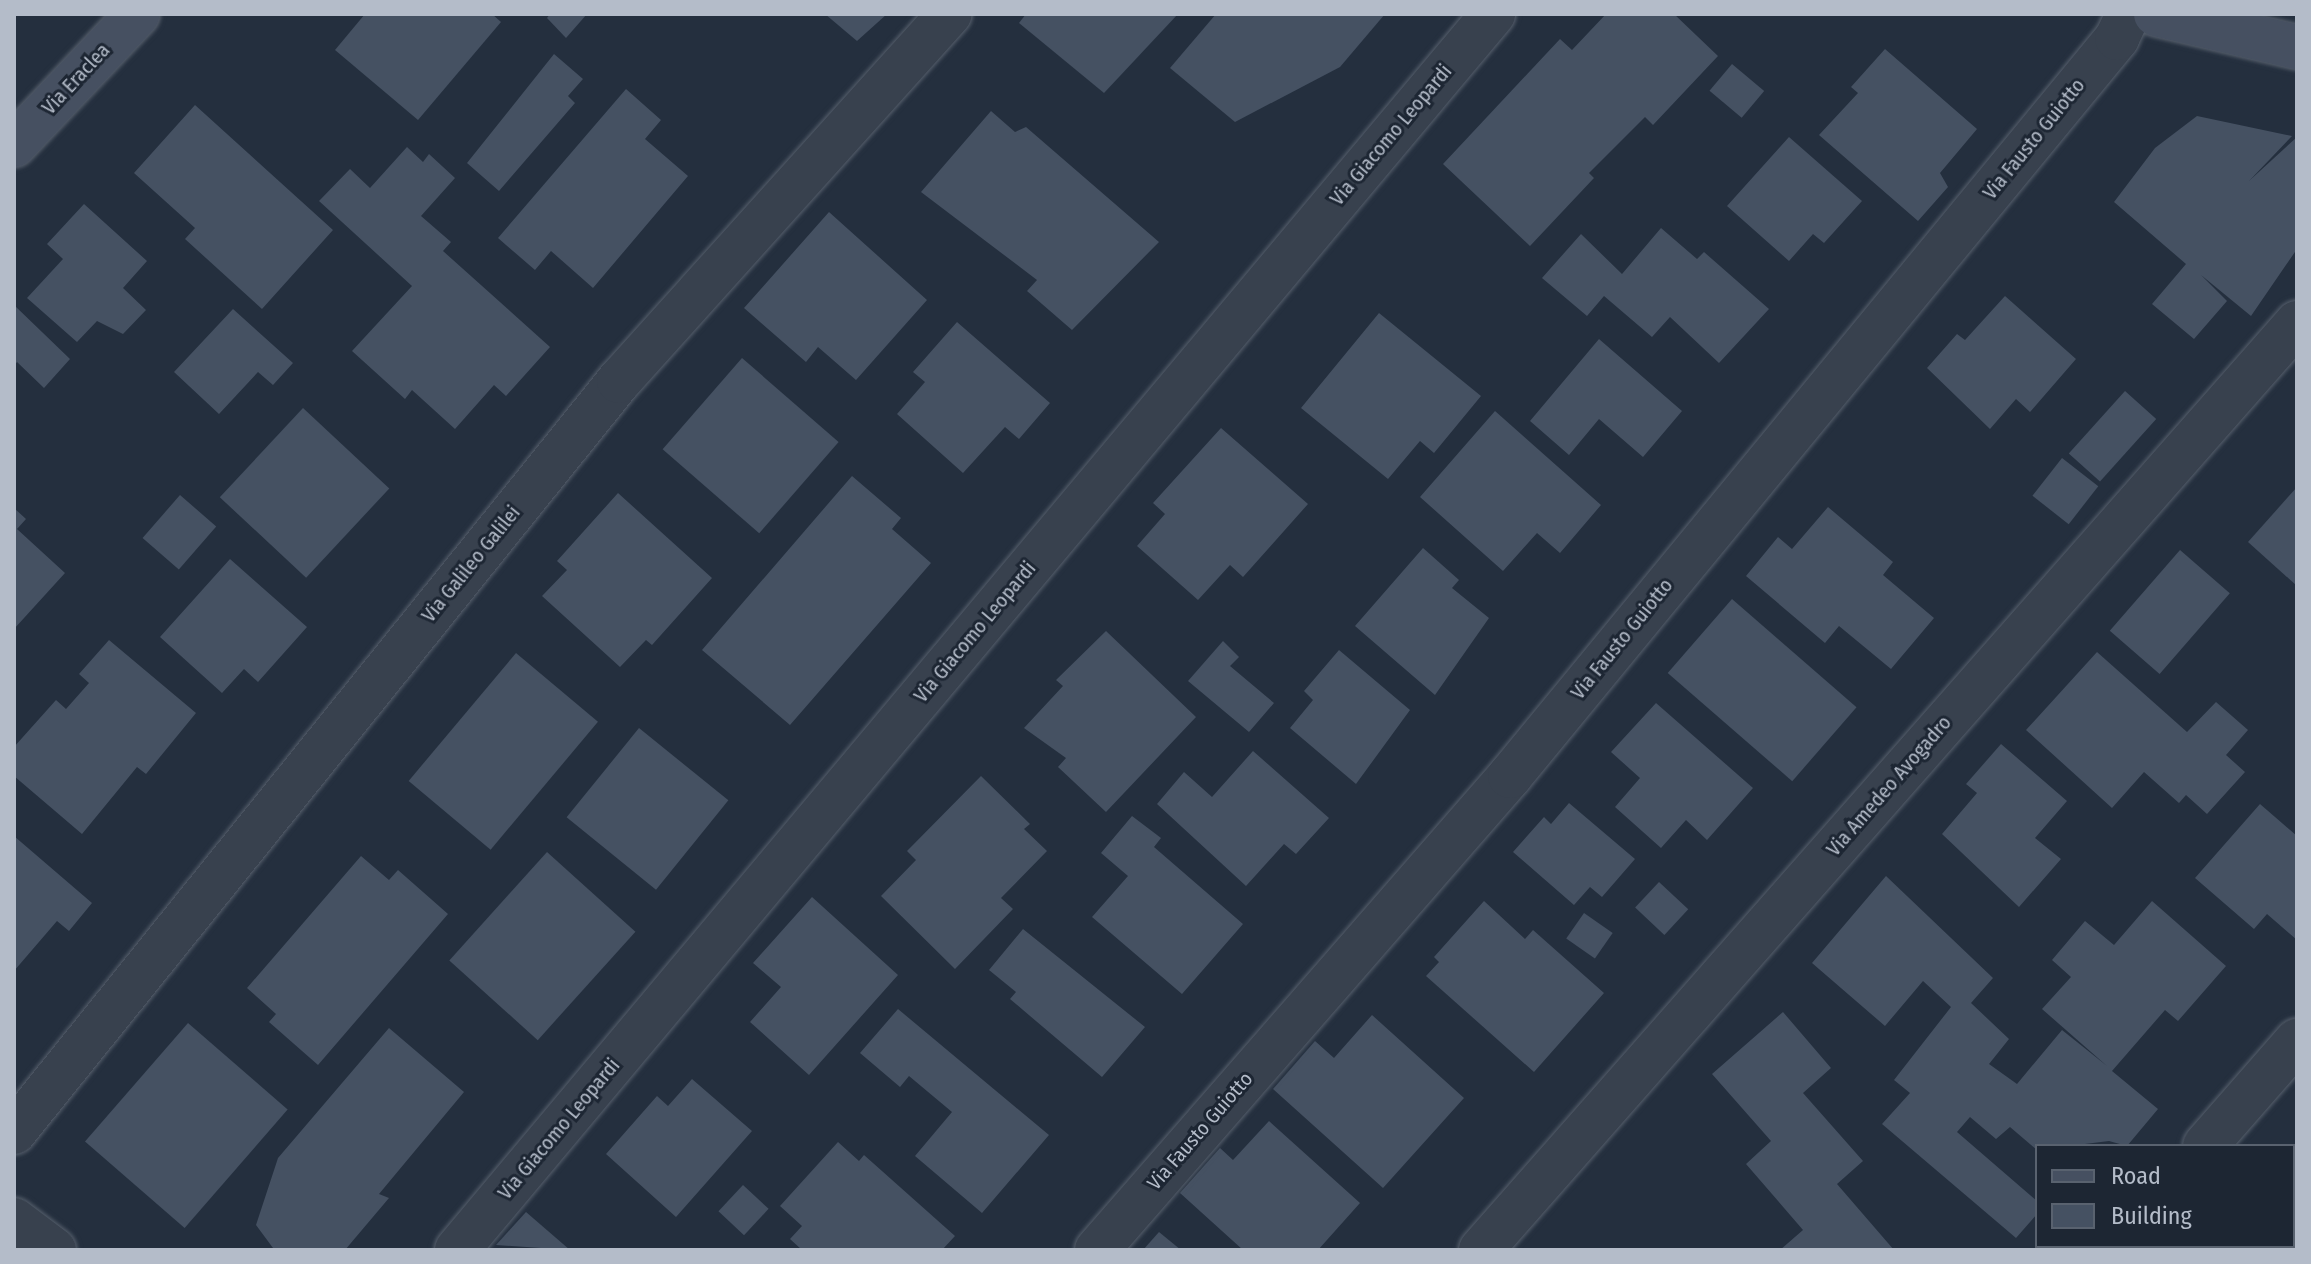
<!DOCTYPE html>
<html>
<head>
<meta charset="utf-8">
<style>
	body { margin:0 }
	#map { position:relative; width:2311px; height:1264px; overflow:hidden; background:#242f3e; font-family:"Fira Sans Condensed",sans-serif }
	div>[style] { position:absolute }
	.building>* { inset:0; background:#455162; transform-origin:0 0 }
	.roads { filter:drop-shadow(0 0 2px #565f6c) drop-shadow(0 0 2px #565f6c) }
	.street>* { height:44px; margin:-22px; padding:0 22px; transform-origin:22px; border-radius:22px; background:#38414e }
	.secondary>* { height:44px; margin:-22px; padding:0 22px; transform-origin:22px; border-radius:22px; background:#465061 }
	span { translate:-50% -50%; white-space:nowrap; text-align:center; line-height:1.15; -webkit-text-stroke:6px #1d2633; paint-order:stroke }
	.street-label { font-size:20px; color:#b4bcc9 }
	.frame { position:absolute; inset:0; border:16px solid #b4bcc9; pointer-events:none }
	.legend { position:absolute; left:2035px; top:1144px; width:260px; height:104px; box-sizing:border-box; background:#1d2633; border:2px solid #59626f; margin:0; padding:10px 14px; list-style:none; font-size:24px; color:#b4bcc9 }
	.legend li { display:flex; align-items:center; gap:16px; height:40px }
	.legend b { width:40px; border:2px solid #59626f }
</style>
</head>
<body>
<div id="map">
	<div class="building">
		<i style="clip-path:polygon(365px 14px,492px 14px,501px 22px,418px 120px,335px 50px)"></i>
		<i style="clip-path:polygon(550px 14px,587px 14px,566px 38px,547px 18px)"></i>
		<i style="clip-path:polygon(825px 14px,887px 14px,857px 41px)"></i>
		<i style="clip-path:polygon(1026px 14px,1178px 14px,1104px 93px,1019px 23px)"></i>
		<i style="clip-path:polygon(1216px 14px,1385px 14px,1340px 67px,1235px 122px,1170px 68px)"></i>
		<i style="clip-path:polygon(1606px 14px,1674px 14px,1718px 56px,1653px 125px,1645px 117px,1589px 173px,1594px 178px,1530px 246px,1443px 164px,1560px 39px,1572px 50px)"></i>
		<i style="clip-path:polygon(1885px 49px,1977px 129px,1940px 173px,1948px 187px,1918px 221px,1819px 135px,1858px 93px,1851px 87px)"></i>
		<i style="clip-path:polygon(554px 54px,583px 79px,568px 96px,575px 103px,499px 191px,467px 163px)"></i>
		<i style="left:1732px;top:64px;width:42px;height:35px;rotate:40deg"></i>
		<i style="clip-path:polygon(626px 89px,661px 120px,645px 139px,688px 176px,593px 288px,551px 251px,535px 270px,498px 238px)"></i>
		<i style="clip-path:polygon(195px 105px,333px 230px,262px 309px,185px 239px,195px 228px,134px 173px)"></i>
		<i style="clip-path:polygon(991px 111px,1015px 132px,1026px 127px,1159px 242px,1072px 330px,1027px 291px,1037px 280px,921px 192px)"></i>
		<i style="clip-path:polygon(2197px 116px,2292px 136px,2249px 181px,2297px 137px,2297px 249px,2251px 316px,2201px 275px,2227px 301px,2194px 339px,2152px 304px,2186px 264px,2114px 202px,2155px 148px)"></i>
		<i style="clip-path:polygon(1789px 137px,1862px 201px,1824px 243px,1813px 234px,1789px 261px,1727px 206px)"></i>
		<i style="clip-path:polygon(407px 147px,423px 162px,429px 154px,455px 178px,421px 216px,451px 242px,443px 251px,550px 347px,506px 396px,494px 385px,455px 429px,412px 390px,405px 399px,352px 351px,412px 286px,319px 201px,350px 169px,370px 188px)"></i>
		<i style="clip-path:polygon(84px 204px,147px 261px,123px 288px,146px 310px,123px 334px,97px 321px,77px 342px,27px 298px,63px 259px,47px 244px)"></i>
		<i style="clip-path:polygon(829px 212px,927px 300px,856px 380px,818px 347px,806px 362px,744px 308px)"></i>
		<i style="clip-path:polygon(1661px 228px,1697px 259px,1704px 252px,1769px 309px,1719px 363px,1670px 317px,1652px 337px,1604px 296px,1587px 316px,1542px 278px,1581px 234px,1622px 274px)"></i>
		<i style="clip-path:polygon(2005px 296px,2076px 359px,2030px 412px,2016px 399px,1990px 429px,1927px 368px,1957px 334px,1965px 340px)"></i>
		<i style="clip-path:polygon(14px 305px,70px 359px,44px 388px,17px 362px,14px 366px)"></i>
		<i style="clip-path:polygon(233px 309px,293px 363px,273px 385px,258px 372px,219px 414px,174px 372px)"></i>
		<i style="clip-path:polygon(1379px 313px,1481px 396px,1434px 453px,1420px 441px,1388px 479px,1301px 408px)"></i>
		<i style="clip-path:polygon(957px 322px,1050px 403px,1019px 439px,1005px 427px,963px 473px,897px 414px,925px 382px,913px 372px)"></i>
		<i style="clip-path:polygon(1599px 339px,1682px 411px,1643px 457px,1599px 419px,1569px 455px,1530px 421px)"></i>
		<i style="left:742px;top:358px;width:128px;height:121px;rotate:41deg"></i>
		<i style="left:2125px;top:391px;width:42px;height:84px;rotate:42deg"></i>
		<i style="left:303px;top:408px;width:118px;height:122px;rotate:43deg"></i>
		<i style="clip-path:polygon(1495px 411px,1601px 505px,1560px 553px,1537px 533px,1503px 571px,1420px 497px)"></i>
		<i style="clip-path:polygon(1221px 428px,1308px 504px,1243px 577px,1230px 565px,1198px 600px,1137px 546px,1165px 514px,1153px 503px)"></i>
		<i style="left:2062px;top:458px;width:46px;height:48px;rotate:38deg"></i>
		<i style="clip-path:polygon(852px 476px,901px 518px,892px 529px,931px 563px,790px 725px,702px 650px)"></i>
		<i style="clip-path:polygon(2297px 487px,2297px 586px,2248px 542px)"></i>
		<i style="clip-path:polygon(618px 493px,712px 578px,652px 645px,646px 640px,620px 667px,542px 596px,567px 570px,557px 561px)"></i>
		<i style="left:180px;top:495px;width:48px;height:57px;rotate:41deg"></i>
		<i style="clip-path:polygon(1828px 507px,1893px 562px,1883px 575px,1934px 618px,1891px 669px,1839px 626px,1825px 643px,1746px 576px,1778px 537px,1792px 549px)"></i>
		<i style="clip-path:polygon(14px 508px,26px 519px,17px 529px,65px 573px,14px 629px)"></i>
		<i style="clip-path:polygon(1423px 548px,1459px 580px,1452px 588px,1489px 618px,1435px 695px,1355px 626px)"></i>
		<i style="left:2180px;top:550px;width:66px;height:107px;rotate:41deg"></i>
		<i style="clip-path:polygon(230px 559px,307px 627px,258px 682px,244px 669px,222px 693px,160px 637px)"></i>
		<i style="left:1732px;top:599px;width:165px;height:98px;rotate:41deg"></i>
		<i style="clip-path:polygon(1106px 631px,1196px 717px,1106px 812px,1058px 767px,1066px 758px,1024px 728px,1063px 686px,1056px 680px)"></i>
		<i style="clip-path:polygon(109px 640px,196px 713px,146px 774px,137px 767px,82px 834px,14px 776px,14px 747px,56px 700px,66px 709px,89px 683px,79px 674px)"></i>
		<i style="clip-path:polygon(1223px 641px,1239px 657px,1230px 666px,1274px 703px,1249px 732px,1188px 681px)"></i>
		<i style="clip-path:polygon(1339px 650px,1410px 710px,1356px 784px,1290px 728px,1313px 700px,1304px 691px)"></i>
		<i style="clip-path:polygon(2097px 652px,2187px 732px,2216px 702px,2248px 730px,2226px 755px,2245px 772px,2207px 814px,2186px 795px,2179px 803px,2144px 772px,2112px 808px,2026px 730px)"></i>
		<i style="left:516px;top:653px;width:107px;height:167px;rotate:40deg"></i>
		<i style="clip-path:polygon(1656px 703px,1753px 788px,1707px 840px,1686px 820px,1661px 848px,1615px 807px,1640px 778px,1611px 752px)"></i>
		<i style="left:639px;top:728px;width:115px;height:115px;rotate:39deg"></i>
		<i style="clip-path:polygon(2001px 744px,2067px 801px,2035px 838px,2061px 859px,2019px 907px,1942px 834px,1977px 793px,1966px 784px)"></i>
		<i style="clip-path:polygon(1253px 751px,1329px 818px,1296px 854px,1284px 844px,1246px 886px,1157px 804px,1184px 772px,1212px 797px)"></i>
		<i style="clip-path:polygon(981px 776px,1030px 824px,1024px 829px,1047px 851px,1001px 898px,1013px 909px,955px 969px,881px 896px,916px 860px,907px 851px)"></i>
		<i style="clip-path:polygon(1569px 803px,1635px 859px,1602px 897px,1590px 887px,1574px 905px,1513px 852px,1544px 817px,1551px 824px)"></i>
		<i style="clip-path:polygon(2260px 804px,2297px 836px,2297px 940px,2267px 914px,2254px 929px,2195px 878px)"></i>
		<i style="clip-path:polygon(1132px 816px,1161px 838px,1154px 847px,1243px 924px,1182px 994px,1092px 917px,1128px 876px,1101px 853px)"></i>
		<i style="clip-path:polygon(14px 836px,92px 903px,69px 931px,57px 921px,14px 971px)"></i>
		<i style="left:547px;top:852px;width:119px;height:146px;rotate:42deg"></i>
		<i style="clip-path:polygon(361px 856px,389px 880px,398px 870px,448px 914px,318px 1065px,269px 1022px,276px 1014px,247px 988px)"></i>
		<i style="clip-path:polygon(1886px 876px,1993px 978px,1971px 1003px,2009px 1039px,1989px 1064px,2017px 1084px,2062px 1030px,2107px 1066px,2042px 1009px,2071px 977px,2052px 960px,2085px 921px,2114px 945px,2152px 901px,2226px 966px,2178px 1021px,2165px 1010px,2112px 1071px,2158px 1109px,2127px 1146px,2109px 1141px,2037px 1150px,2010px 1127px,1996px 1139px,1970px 1117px,1957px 1132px,2037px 1201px,2037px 1214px,2016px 1238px,1882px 1124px,1910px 1093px,1894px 1080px,1951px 1007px,1923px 981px,1885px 1026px,1812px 963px)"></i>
		<i style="left:1659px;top:882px;width:40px;height:35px;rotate:43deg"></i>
		<i style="clip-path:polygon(812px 897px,898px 975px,809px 1075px,750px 1022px,781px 987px,753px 963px)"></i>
		<i style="clip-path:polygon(1484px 901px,1525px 939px,1533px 930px,1604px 993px,1534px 1072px,1426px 976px,1439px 962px,1434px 957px)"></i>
		<i style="left:1584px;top:913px;width:35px;height:31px;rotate:35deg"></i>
		<i style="clip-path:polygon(1023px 929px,1145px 1027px,1102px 1077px,1010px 999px,1016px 992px,989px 970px)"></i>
		<i style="clip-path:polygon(898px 1009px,1049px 1135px,982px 1213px,915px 1156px,952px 1112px,909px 1076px,900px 1087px,860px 1053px)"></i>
		<i style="clip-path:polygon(1783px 1012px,1831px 1068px,1803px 1093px,1863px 1161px,1837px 1184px,1894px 1250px,1780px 1250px,1803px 1230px,1746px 1164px,1771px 1141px,1712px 1074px)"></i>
		<i style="clip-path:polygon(1372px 1015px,1464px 1098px,1383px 1188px,1273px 1089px,1315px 1041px,1334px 1058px)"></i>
		<i style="left:188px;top:1023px;width:132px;height:157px;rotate:41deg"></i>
		<i style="clip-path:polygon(389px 1028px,464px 1092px,379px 1194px,389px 1198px,345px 1250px,273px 1248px,256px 1225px,278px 1158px)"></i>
		<i style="clip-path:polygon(692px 1079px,752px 1131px,676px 1217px,606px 1154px,657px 1096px,668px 1106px)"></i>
		<i style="clip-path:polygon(1269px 1121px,1360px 1203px,1318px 1250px,1243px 1250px,1180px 1193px,1220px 1148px,1233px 1160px)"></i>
		<i style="clip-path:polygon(838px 1142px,859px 1161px,864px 1155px,955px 1236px,942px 1250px,802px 1250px,790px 1239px,802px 1226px,780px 1206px)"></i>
		<i style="left:743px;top:1185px;width:35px;height:36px;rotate:43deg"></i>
		<i style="clip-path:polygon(526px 1212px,570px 1250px,496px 1245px)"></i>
		<i style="clip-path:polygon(1159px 1232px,1181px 1250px,1143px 1250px)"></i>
	</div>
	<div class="roads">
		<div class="street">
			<i style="left:14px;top:1132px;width:964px;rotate:-51.15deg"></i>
			<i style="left:619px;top:381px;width:494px;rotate:-48deg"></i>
			<i style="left:2205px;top:1146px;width:140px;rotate:-48.8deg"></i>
			<i style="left:14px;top:1220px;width:50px;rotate:36.9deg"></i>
			<i style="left:457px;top:1250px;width:1613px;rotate:-50.03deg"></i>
			<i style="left:1097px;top:1250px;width:629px;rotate:-48.93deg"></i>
			<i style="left:1510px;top:776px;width:956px;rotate:-50.56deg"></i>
			<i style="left:2117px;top:38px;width:26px;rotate:-65deg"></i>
			<i style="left:1481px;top:1250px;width:1235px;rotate:-48.64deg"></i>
			<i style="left:2114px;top:1250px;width:6px;rotate:-45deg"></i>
		</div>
		<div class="secondary">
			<i style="left:2156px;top:14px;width:145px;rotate:13.2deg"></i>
			<i style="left:14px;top:145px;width:180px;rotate:-46.6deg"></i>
		</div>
	</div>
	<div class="street-label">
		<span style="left:76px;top:79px;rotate:-47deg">Via Eraclea</span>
		<span style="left:1391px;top:135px;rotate:-50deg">Via Giacomo Leopardi</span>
		<span style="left:2034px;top:139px;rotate:-51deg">Via Fausto Guiotto</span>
		<span style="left:471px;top:564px;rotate:-51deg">Via Galileo Galilei</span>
		<span style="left:975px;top:632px;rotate:-50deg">Via Giacomo Leopardi</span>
		<span style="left:1622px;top:639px;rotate:-51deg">Via Fausto Guiotto</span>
		<span style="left:1889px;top:786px;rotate:-49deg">Via Amedeo Avogadro</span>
		<span style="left:559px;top:1129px;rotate:-50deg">Via Giacomo Leopardi</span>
		<span style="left:1200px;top:1131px;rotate:-49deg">Via Fausto Guiotto</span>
	</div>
	<div class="frame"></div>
	<ul class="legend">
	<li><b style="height:10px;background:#465061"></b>Road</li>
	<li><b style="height:22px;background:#455162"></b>Building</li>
	</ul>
</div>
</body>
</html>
